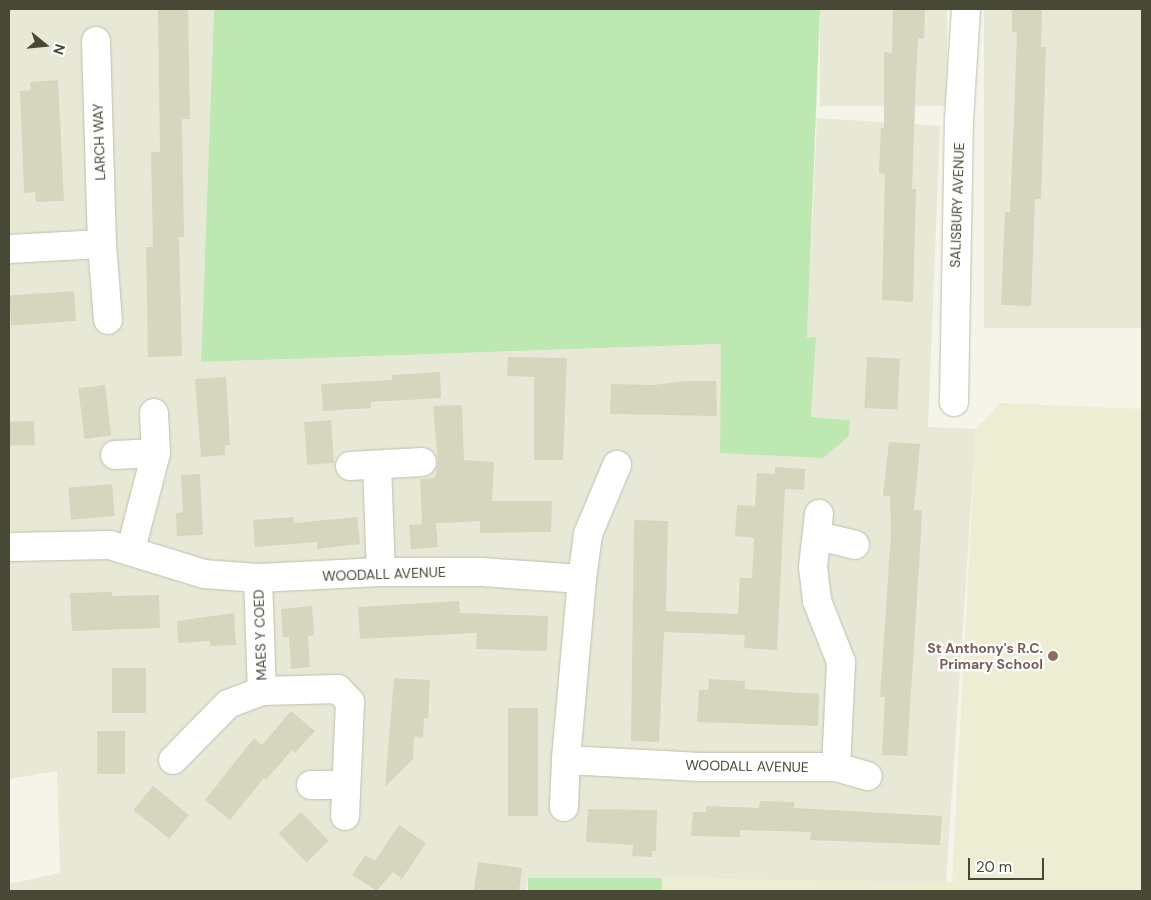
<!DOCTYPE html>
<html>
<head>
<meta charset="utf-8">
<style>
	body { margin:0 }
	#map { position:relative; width:1151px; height:900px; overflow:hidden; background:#f4f4e9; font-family:"DM Sans",sans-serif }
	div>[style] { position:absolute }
	.residential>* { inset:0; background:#e8e8d7; transform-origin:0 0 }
	.education>* { inset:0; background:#ecedd3 }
	.green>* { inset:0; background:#bde8b2; transform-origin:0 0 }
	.building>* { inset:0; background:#d6d5be; transform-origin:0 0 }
	.roads { filter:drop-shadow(0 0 1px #c0c0ab) drop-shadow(0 0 1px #c0c0ab) }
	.minor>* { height:28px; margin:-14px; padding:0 14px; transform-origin:14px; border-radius:14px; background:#fff }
	.dots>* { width:14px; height:14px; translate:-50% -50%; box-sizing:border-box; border:2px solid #fff; border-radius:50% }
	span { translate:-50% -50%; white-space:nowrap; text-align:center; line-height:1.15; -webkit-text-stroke:4.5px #fff; paint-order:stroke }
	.street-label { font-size:14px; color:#484837 }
	.education-label { font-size:14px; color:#785e54; font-weight:700 }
	.right { translate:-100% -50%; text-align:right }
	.frame { position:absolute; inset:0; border:10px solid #484837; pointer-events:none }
	.north { position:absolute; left:20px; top:20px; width:50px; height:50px; -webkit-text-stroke:4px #fff; paint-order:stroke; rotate:107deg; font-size:14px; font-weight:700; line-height:20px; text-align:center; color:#484837 }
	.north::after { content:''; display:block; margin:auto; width:18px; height:22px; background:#484837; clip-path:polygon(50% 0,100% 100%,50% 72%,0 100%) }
	.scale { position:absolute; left:968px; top:858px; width:76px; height:22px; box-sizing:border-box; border:2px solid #484837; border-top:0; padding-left:6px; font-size:15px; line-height:18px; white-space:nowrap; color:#484837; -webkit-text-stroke:4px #fff; paint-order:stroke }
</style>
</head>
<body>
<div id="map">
	<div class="residential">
		<i style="clip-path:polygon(9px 9px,214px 9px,201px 362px,722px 344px,720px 453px,850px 420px,811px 417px,816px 338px,807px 338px,817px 118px,940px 126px,928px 427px,976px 429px,946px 882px,528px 878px,526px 891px,9px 891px,9px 884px,60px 873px,57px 771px,9px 779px)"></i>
		<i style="left:820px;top:9px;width:127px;height:97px"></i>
		<i style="left:984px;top:9px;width:158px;height:319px"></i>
	</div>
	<div class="education">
		<i style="clip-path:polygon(1000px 403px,1142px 409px,1142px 891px,653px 891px,662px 878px,952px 882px,976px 429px)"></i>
	</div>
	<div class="green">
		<i style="clip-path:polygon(214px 9px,820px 9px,807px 338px,816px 337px,811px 417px,850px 420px,849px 436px,823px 458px,720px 453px,721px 344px,201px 362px)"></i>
		<i style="left:528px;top:878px;width:134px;height:13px"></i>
	</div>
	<div class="building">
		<i style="clip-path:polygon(158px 9px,188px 9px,190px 119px,182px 119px,184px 237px,179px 237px,182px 356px,148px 357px,146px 247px,153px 247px,151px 152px,160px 152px)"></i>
		<i style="clip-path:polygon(893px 9px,925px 9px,924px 39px,918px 38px,916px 76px,912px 189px,916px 189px,913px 302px,882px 300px,885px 174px,879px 173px,880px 152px,881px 128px,884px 128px,884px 52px,892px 53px)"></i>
		<i style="clip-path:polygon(1012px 9px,1042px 9px,1041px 47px,1046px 47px,1041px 199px,1035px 199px,1031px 306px,1001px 305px,1005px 212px,1010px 212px,1014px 118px,1017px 32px,1012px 32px)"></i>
		<i style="clip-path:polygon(58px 80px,64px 201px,36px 202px,35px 192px,24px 193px,20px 91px,31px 90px,30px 82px)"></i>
		<i style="left:74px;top:291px;width:30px;height:65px;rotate:86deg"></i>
		<i style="clip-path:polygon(508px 357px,567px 358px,563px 460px,534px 460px,534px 377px,507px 376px)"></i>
		<i style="left:867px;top:357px;width:33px;height:51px;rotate:3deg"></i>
		<i style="clip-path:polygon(440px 372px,441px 398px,371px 402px,371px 408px,323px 411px,321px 384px,392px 380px,392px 375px)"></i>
		<i style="clip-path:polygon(226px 377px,230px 445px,225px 445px,225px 455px,201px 457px,195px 379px)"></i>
		<i style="clip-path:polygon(689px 381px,716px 381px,717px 416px,610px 414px,611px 384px,653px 385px)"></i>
		<i style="left:105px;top:385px;width:51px;height:27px;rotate:83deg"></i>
		<i style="clip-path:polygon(462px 405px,464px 460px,494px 462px,492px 501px,552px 501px,551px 532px,480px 533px,480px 521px,422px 524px,420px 479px,435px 478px,438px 462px,433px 406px)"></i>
		<i style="left:331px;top:420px;width:43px;height:27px;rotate:86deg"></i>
		<i style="left:34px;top:421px;width:24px;height:25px;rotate:88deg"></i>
		<i style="clip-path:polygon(889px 442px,920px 444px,914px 510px,922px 510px,921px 533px,907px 756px,882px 755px,885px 697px,880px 697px,891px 533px,890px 496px,883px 496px)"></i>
		<i style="clip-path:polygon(775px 467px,805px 469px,804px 490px,785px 489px,777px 650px,744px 648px,745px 635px,664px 632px,659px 742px,631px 741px,634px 520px,668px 521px,666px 611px,738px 614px,740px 578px,752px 578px,754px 538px,735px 536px,737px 505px,755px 506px,757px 473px,775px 474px)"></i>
		<i style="clip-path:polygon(200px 474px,203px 535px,177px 536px,176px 513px,183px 512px,181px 475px)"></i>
		<i style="left:112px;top:484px;width:32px;height:44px;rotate:85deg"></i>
		<i style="clip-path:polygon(294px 517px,294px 523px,357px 517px,360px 544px,317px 549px,317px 542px,255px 547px,253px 520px)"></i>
		<i style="left:436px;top:523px;width:24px;height:27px;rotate:85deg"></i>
		<i style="clip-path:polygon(112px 592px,112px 596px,159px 595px,160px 628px,72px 631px,70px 593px)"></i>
		<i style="clip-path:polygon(459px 601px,460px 613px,548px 616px,547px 651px,476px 649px,477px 633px,360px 639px,358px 607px)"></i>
		<i style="clip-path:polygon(312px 606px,314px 635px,308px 636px,310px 667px,291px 669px,289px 637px,283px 637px,281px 609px)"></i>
		<i style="clip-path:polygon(234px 613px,236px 645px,210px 646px,210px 641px,178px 643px,177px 621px)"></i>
		<i style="left:112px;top:668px;width:34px;height:45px"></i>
		<i style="clip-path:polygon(394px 678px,430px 680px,428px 719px,424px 718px,423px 738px,414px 737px,413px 759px,385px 787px)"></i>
		<i style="clip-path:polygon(709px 679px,745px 681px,745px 689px,819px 694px,818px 726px,697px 722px,699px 690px,708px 690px)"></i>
		<i style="left:508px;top:708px;width:30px;height:108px"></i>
		<i style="clip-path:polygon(291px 711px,315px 731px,295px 753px,292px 750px,266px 780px,264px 778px,230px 820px,205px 800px,254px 738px,262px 745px)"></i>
		<i style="left:97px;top:731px;width:28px;height:43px"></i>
		<i style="left:153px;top:786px;width:46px;height:31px;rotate:39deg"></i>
		<i style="clip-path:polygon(760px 801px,794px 802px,794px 808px,942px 816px,940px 845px,810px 840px,811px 832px,776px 831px,740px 830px,740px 837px,691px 836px,693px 812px,706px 812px,706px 806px,759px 808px)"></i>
		<i style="clip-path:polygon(588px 809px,657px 810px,656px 851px,652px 851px,652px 857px,632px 856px,633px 845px,586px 842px)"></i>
		<i style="left:301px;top:812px;width:40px;height:31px;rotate:46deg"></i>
		<i style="clip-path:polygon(399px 825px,426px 843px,402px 879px,393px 872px,377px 891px,352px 875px,365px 855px,375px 861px)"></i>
		<i style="clip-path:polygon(478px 862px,522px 868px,519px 891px,474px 891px)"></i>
	</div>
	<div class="roads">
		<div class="minor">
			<i style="left:102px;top:244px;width:76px;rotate:85.5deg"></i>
			<i style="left:9px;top:249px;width:93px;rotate:-3.1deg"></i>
			<i style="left:102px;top:244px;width:203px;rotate:-91.7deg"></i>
			<i style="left:954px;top:402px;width:282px;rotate:-89deg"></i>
			<i style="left:959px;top:120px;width:111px;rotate:-86.4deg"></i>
			<i style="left:115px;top:455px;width:41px;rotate:-2.8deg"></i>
			<i style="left:377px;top:465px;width:107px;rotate:87.9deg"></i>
			<i style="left:350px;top:466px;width:72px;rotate:-3.2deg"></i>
			<i style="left:819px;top:514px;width:53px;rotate:96.5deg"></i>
			<i style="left:813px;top:567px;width:34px;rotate:83deg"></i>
			<i style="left:817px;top:601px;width:66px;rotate:68.5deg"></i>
			<i style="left:841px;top:662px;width:105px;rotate:92.7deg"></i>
			<i style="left:819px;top:536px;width:37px;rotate:14deg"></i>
			<i style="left:9px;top:547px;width:101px;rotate:-1.1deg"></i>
			<i style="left:110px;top:545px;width:98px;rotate:17.1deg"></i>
			<i style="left:204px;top:574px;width:54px;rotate:4.2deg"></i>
			<i style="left:258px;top:578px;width:123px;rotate:-2.8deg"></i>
			<i style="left:381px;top:572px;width:100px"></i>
			<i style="left:481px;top:572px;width:101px;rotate:4deg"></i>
			<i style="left:582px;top:579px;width:182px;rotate:95.1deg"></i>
			<i style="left:566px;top:760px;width:135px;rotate:3deg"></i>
			<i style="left:701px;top:767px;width:135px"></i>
			<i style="left:836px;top:767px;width:33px;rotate:16deg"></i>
			<i style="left:131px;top:549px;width:99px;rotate:-75.4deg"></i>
			<i style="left:156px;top:453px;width:40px;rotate:-92.9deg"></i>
			<i style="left:258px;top:578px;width:113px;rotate:88deg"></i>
			<i style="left:262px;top:691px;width:76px;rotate:-1.5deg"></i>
			<i style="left:338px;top:689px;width:18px;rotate:47deg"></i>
			<i style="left:350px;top:702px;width:114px;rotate:92.5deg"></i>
			<i style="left:582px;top:579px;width:45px;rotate:-82.4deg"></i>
			<i style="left:588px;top:534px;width:75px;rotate:-67.2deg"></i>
			<i style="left:173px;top:760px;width:78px;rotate:-45.5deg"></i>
			<i style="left:228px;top:704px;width:36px;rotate:-21deg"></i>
			<i style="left:311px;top:785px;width:35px"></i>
			<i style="left:564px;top:807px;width:47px;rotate:-87.6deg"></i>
		</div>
	</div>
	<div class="dots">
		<i style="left:1053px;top:656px;background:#8d6e63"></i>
	</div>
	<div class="street-label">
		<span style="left:99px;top:142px;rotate:-92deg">LARCH WAY</span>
		<span style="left:957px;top:205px;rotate:-88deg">SALISBURY AVENUE</span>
		<span style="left:384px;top:574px;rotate:-2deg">WOODALL AVENUE</span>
		<span style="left:260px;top:635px;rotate:-92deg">MAES Y COED</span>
		<span style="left:747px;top:766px;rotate:1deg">WOODALL AVENUE</span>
	</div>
	<div class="education-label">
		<span class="right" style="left:1043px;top:656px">St Anthony's R.C.<br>Primary School</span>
	</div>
	<div class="frame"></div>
	<div class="north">N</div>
	<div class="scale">20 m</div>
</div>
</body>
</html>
